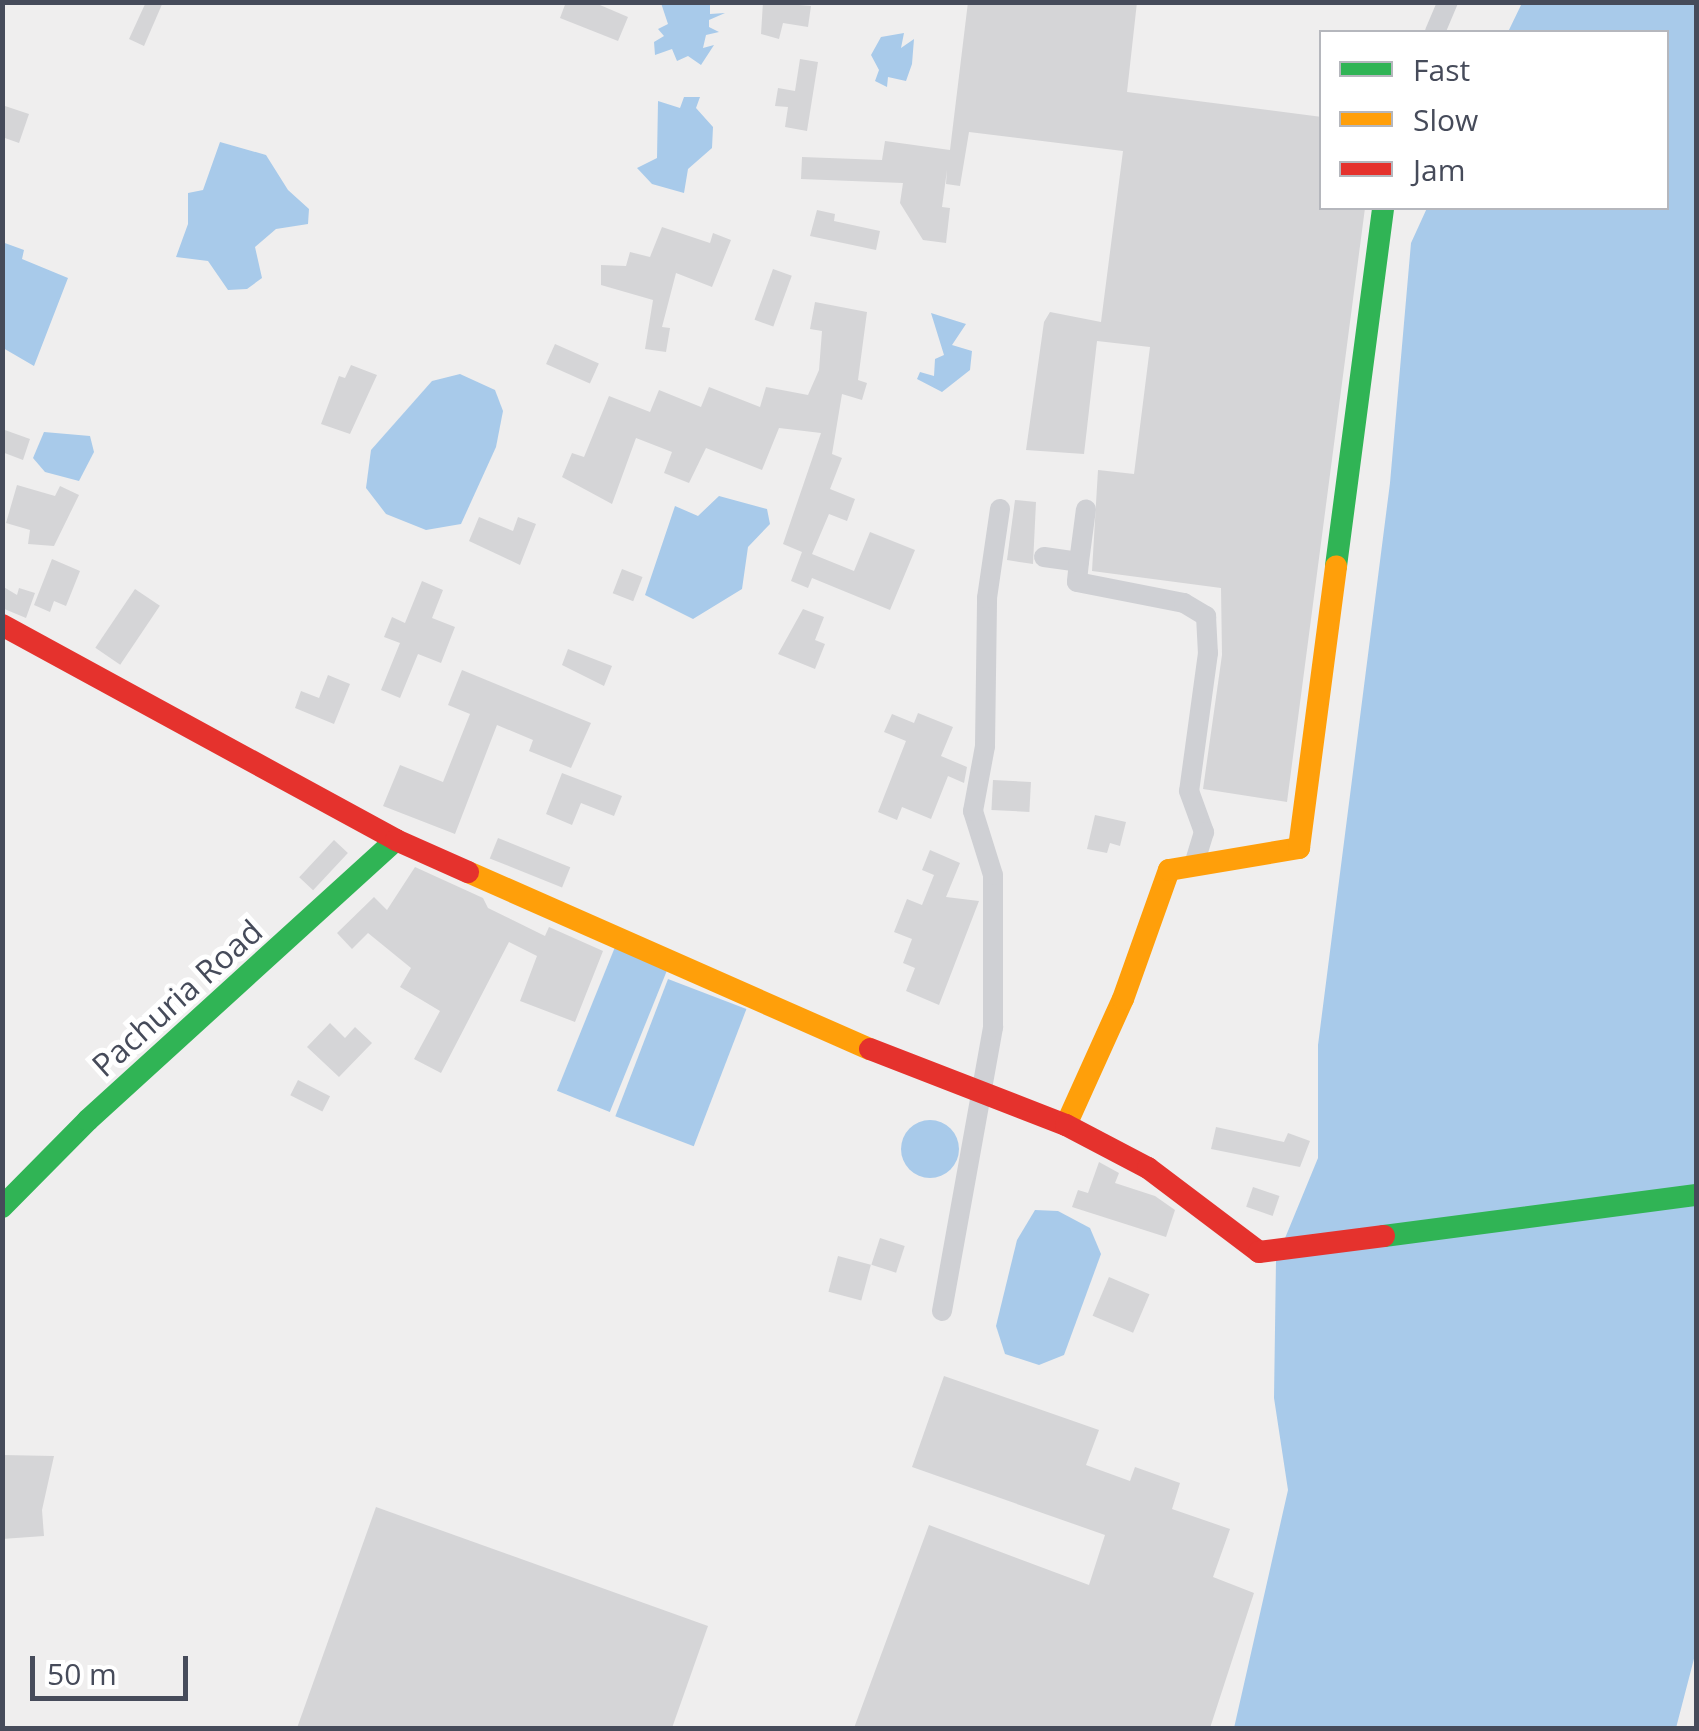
<!DOCTYPE html>
<html>
<head>
<meta charset="utf-8">
<style>
	body { margin:0 }
	#map { position:relative; width:1699px; height:1731px; overflow:hidden; background:#efeeee; font-family:"Open Sans",sans-serif }
	div>[style] { position:absolute }
	.water>* { inset:0; background:#a8caea; transform-origin:0 0 }
	.round { border-radius:50% }
	.building>* { inset:0; background:#d5d5d7; transform-origin:0 0 }
	.street>* { height:20px; margin:-10px; padding:0 10px; transform-origin:10px; border-radius:10px; background:#cfd0d4 }
	.fast>* { height:22px; margin:-11px; padding:0 11px; transform-origin:11px; border-radius:11px; background:#30b455 }
	.slow>* { height:22px; margin:-11px; padding:0 11px; transform-origin:11px; border-radius:11px; background:#ff9f0a }
	.jam>* { height:22px; margin:-11px; padding:0 11px; transform-origin:11px; border-radius:11px; background:#e5322d }
	span { translate:-50% -50%; white-space:nowrap; text-align:center; line-height:1.15; -webkit-text-stroke:10px #fff; paint-order:stroke }
	.street-label { font-size:32px; color:#464b5a }
	.frame { position:absolute; inset:0; border:5px solid #464b5a; pointer-events:none }
	.legend { position:absolute; left:1319px; top:30px; width:350px; height:180px; box-sizing:border-box; background:#fff; border:2px solid #b5b7bd; margin:0; padding:12px 18px; list-style:none; font-size:30px; color:#464b5a }
	.legend li { display:flex; align-items:center; gap:20px; height:50px }
	.legend b { width:50px; border:2px solid #b5b7bd }
	.scale { position:absolute; left:30px; top:1656px; width:158px; height:45px; box-sizing:border-box; border:5px solid #464b5a; border-top:0; padding-left:12px; font-size:30px; line-height:35px; white-space:nowrap; color:#464b5a; -webkit-text-stroke:8px #fff; paint-order:stroke }
</style>
</head>
<body>
<div id="map">
	<div class="water">
		<i style="clip-path:polygon(661px 3px,710px 3px,710px 14px,725px 13px,709px 20px,709px 27px,719px 32px,706px 35px,703px 48px,714px 45px,701px 65px,688px 56px,677px 61px,672px 49px,655px 55px,654px 42px,664px 36px,658px 29px,668px 24px)"></i>
		<i style="clip-path:polygon(1522px 3px,1696px 3px,1696px 1651px,1676px 1728px,1234px 1728px,1288px 1490px,1274px 1398px,1276px 1260px,1318px 1158px,1318px 1045px,1390px 483px,1411px 243px,1427px 208px,1666px 208px,1666px 32px,1508px 32px)"></i>
		<i style="clip-path:polygon(904px 33px,901px 48px,914px 39px,912px 64px,906px 81px,888px 77px,887px 87px,875px 81px,879px 70px,871px 55px,881px 37px)"></i>
		<i style="clip-path:polygon(684px 97px,700px 97px,696px 108px,713px 127px,712px 148px,688px 169px,684px 193px,652px 184px,637px 168px,657px 158px,658px 101px,680px 108px)"></i>
		<i style="clip-path:polygon(220px 142px,266px 155px,288px 190px,309px 209px,308px 224px,276px 229px,255px 247px,262px 278px,247px 289px,228px 290px,208px 261px,176px 257px,188px 224px,188px 193px,203px 190px)"></i>
		<i style="clip-path:polygon(2px 242px,24px 250px,22px 259px,68px 278px,34px 366px,3px 348px)"></i>
		<i style="clip-path:polygon(931px 313px,966px 324px,952px 345px,972px 351px,970px 370px,942px 392px,917px 379px,920px 372px,934px 376px,935px 359px,944px 355px)"></i>
		<i style="clip-path:polygon(460px 374px,495px 390px,503px 411px,496px 447px,461px 524px,426px 530px,386px 514px,366px 488px,371px 450px,432px 381px)"></i>
		<i style="clip-path:polygon(44px 432px,90px 436px,94px 452px,79px 481px,45px 472px,33px 458px)"></i>
		<i style="clip-path:polygon(719px 496px,767px 509px,770px 524px,748px 547px,742px 589px,693px 619px,645px 595px,675px 506px,698px 516px)"></i>
		<i style="left:615px;top:947px;width:57px;height:155px;rotate:22deg"></i>
		<i style="left:668px;top:979px;width:84px;height:147px;rotate:21deg"></i>
		<i class="round" style="left:901px;top:1120px;width:58px;height:58px"></i>
		<i style="clip-path:polygon(1035px 1210px,1058px 1211px,1090px 1228px,1101px 1254px,1064px 1355px,1039px 1365px,1005px 1354px,996px 1326px,1017px 1240px)"></i>
	</div>
	<div class="building">
		<i style="clip-path:polygon(146px 2px,163px 2px,144px 46px,129px 39px)"></i>
		<i style="clip-path:polygon(566px 2px,593px 2px,628px 17px,618px 41px,560px 18px)"></i>
		<i style="clip-path:polygon(763px 2px,811px 6px,808px 27px,783px 23px,779px 39px,761px 34px)"></i>
		<i style="clip-path:polygon(968px 2px,1137px 2px,1127px 92px,1322px 117px,1322px 208px,1365px 208px,1287px 802px,1203px 789px,1222px 655px,1221px 588px,1092px 571px,1098px 470px,1134px 474px,1150px 347px,1097px 341px,1084px 454px,1026px 450px,1044px 322px,1050px 312px,1101px 322px,1123px 151px,969px 132px,960px 186px,946px 184px,947px 170px,942px 207px,950px 208px,946px 243px,923px 240px,900px 203px,903px 183px,801px 179px,802px 157px,882px 160px,885px 141px,950px 150px)"></i>
		<i style="clip-path:polygon(800px 59px,818px 62px,807px 131px,785px 127px,788px 107px,775px 106px,778px 88px,795px 91px)"></i>
		<i style="clip-path:polygon(2px 105px,29px 114px,19px 143px,2px 137px)"></i>
		<i style="clip-path:polygon(817px 210px,835px 214px,834px 221px,880px 231px,876px 250px,810px 236px)"></i>
		<i style="clip-path:polygon(662px 227px,710px 243px,713px 233px,731px 240px,712px 287px,676px 273px,662px 327px,670px 328px,666px 352px,645px 349px,653px 300px,601px 285px,601px 265px,626px 266px,630px 252px,650px 257px)"></i>
		<i style="left:773px;top:269px;width:20px;height:54px;rotate:20deg"></i>
		<i style="clip-path:polygon(815px 302px,867px 312px,858px 380px,867px 383px,862px 400px,842px 394px,832px 454px,842px 458px,830px 489px,855px 499px,847px 521px,829px 514px,812px 554px,854px 571px,870px 532px,915px 550px,890px 610px,812px 578px,808px 588px,791px 581px,802px 552px,783px 544px,821px 433px,779px 428px,762px 470px,706px 448px,689px 483px,664px 473px,672px 452px,636px 438px,612px 504px,562px 477px,572px 453px,584px 457px,609px 396px,650px 412px,659px 390px,701px 407px,709px 387px,760px 407px,766px 387px,808px 395px,819px 370px,822px 331px,810px 329px)"></i>
		<i style="left:555px;top:344px;width:48px;height:22px;rotate:24deg"></i>
		<i style="clip-path:polygon(351px 365px,377px 375px,350px 434px,321px 424px,339px 376px,345px 378px)"></i>
		<i style="clip-path:polygon(2px 429px,30px 439px,23px 460px,2px 452px)"></i>
		<i style="clip-path:polygon(17px 485px,55px 496px,60px 486px,79px 495px,54px 546px,28px 544px,30px 530px,6px 523px)"></i>
		<i style="clip-path:polygon(1015px 500px,1036px 502px,1033px 564px,1007px 560px)"></i>
		<i style="clip-path:polygon(479px 517px,513px 531px,518px 517px,536px 524px,520px 565px,469px 541px)"></i>
		<i style="clip-path:polygon(52px 559px,80px 571px,66px 606px,54px 601px,50px 612px,34px 605px)"></i>
		<i style="left:622px;top:569px;width:22px;height:26px;rotate:21deg"></i>
		<i style="clip-path:polygon(422px 581px,443px 590px,432px 618px,455px 627px,441px 663px,418px 654px,400px 698px,381px 690px,400px 643px,384px 637px,392px 617px,405px 623px)"></i>
		<i style="clip-path:polygon(2px 586px,17px 595px,19px 588px,35px 593px,26px 618px,2px 608px)"></i>
		<i style="left:135px;top:589px;width:30px;height:71px;rotate:34deg"></i>
		<i style="clip-path:polygon(803px 609px,824px 617px,815px 640px,825px 644px,815px 669px,778px 654px)"></i>
		<i style="clip-path:polygon(568px 649px,612px 666px,604px 686px,562px 665px)"></i>
		<i style="clip-path:polygon(462px 670px,591px 723px,571px 768px,529px 751px,533px 740px,497px 725px,455px 834px,383px 806px,400px 765px,443px 782px,470px 714px,448px 705px)"></i>
		<i style="clip-path:polygon(328px 675px,350px 684px,334px 724px,295px 708px,301px 691px,319px 698px)"></i>
		<i style="clip-path:polygon(918px 713px,953px 727px,941px 756px,967px 767px,964px 783px,948px 776px,931px 819px,902px 807px,897px 820px,878px 812px,906px 741px,884px 732px,892px 714px,914px 723px)"></i>
		<i style="clip-path:polygon(562px 773px,622px 796px,614px 816px,581px 803px,572px 825px,546px 814px)"></i>
		<i style="left:993px;top:780px;width:38px;height:30px;rotate:3deg"></i>
		<i style="clip-path:polygon(1095px 815px,1126px 822px,1120px 846px,1110px 843px,1107px 853px,1087px 849px)"></i>
		<i style="left:498px;top:838px;width:78px;height:22px;rotate:22deg"></i>
		<i style="left:334px;top:840px;width:19px;height:51px;rotate:43deg"></i>
		<i style="clip-path:polygon(930px 850px,960px 863px,946px 897px,979px 901px,939px 1005px,906px 991px,915px 968px,903px 963px,912px 939px,894px 932px,907px 899px,922px 905px,934px 875px,922px 870px)"></i>
		<i style="clip-path:polygon(415px 867px,483px 898px,488px 908px,545px 936px,549px 927px,603px 951px,575px 1022px,520px 1001px,537px 956px,509px 942px,441px 1073px,414px 1059px,440px 1011px,400px 987px,411px 968px,368px 933px,352px 949px,337px 933px,374px 897px,387px 910px)"></i>
		<i style="clip-path:polygon(330px 1023px,345px 1038px,355px 1027px,372px 1043px,339px 1077px,307px 1047px)"></i>
		<i style="left:298px;top:1080px;width:36px;height:17px;rotate:27deg"></i>
		<i style="clip-path:polygon(1216px 1127px,1284px 1142px,1288px 1133px,1310px 1141px,1300px 1167px,1211px 1149px)"></i>
		<i style="clip-path:polygon(1099px 1162px,1119px 1173px,1115px 1183px,1155px 1196px,1175px 1210px,1166px 1237px,1072px 1207px,1078px 1190px,1088px 1193px)"></i>
		<i style="left:1253px;top:1187px;width:28px;height:21px;rotate:19deg"></i>
		<i style="left:880px;top:1238px;width:26px;height:28px;rotate:18deg"></i>
		<i style="left:838px;top:1256px;width:34px;height:37px;rotate:15deg"></i>
		<i style="left:1109px;top:1277px;width:44px;height:42px;rotate:23deg"></i>
		<i style="clip-path:polygon(944px 1376px,1099px 1430px,1086px 1465px,1130px 1481px,1135px 1467px,1180px 1483px,1172px 1509px,1230px 1529px,1213px 1577px,1254px 1593px,1210px 1728px,854px 1728px,929px 1525px,1089px 1585px,1105px 1535px,912px 1467px)"></i>
		<i style="clip-path:polygon(2px 1455px,54px 1456px,42px 1510px,44px 1536px,2px 1539px)"></i>
		<i style="clip-path:polygon(376px 1507px,708px 1626px,672px 1728px,297px 1728px)"></i>
	</div>
	<div class="street">
		<i style="left:1435px;top:32px;width:33px;rotate:-67deg"></i>
		<i style="left:1044px;top:557px;width:35px;rotate:8deg"></i>
		<i style="left:1079px;top:562px;width:20px;rotate:96deg"></i>
		<i style="left:1077px;top:582px;width:109px;rotate:11.1deg"></i>
		<i style="left:1184px;top:603px;width:26px;rotate:31deg"></i>
		<i style="left:1206px;top:616px;width:37px;rotate:87deg"></i>
		<i style="left:1208px;top:653px;width:139px;rotate:97.8deg"></i>
		<i style="left:1189px;top:791px;width:44px;rotate:69.9deg"></i>
		<i style="left:1204px;top:832px;width:34px;rotate:107deg"></i>
		<i style="left:1079px;top:562px;width:53px;rotate:-82.5deg"></i>
		<i style="left:942px;top:1311px;width:289px;rotate:-79.8deg"></i>
		<i style="left:993px;top:1027px;width:152px;rotate:-90deg"></i>
		<i style="left:993px;top:875px;width:67px;rotate:-107.4deg"></i>
		<i style="left:973px;top:811px;width:66px;rotate:-79.5deg"></i>
		<i style="left:985px;top:746px;width:148px;rotate:-89.2deg"></i>
		<i style="left:987px;top:598px;width:90px;rotate:-81.7deg"></i>
	</div>
	<div class="fast">
		<i style="left:1336px;top:566px;width:361px;rotate:-82.5deg"></i>
		<i style="left:2px;top:1207px;width:122px;rotate:-45.3deg"></i>
		<i style="left:88px;top:1120px;width:416px;rotate:-42.3deg"></i>
		<i style="left:1384px;top:1236px;width:315px;rotate:-7.5deg"></i>
	</div>
	<div class="slow">
		<i style="left:468px;top:872px;width:439px;rotate:23.8deg"></i>
		<i style="left:1066px;top:1125px;width:138px;rotate:-65.7deg"></i>
		<i style="left:1123px;top:999px;width:137px;rotate:-70.4deg"></i>
		<i style="left:1169px;top:870px;width:132px;rotate:-9.6deg"></i>
		<i style="left:1299px;top:848px;width:284px;rotate:-82.5deg"></i>
	</div>
	<div class="jam">
		<i style="left:2px;top:625px;width:449px;rotate:28.6deg"></i>
		<i style="left:396px;top:840px;width:79px;rotate:24deg"></i>
		<i style="left:870px;top:1049px;width:210px;rotate:21.2deg"></i>
		<i style="left:1066px;top:1125px;width:93px;rotate:27.7deg"></i>
		<i style="left:1148px;top:1168px;width:139px;rotate:37.1deg"></i>
		<i style="left:1259px;top:1252px;width:126px;rotate:-7.3deg"></i>
	</div>
	<div class="street-label">
		<span style="left:177px;top:998px;rotate:-42deg">Pachuria Road</span>
	</div>
	<div class="frame"></div>
	<ul class="legend">
	<li><b style="height:12px;background:#30b455"></b>Fast</li>
	<li><b style="height:12px;background:#ff9f0a"></b>Slow</li>
	<li><b style="height:12px;background:#e5322d"></b>Jam</li>
	</ul>
	<div class="scale">50 m</div>
</div>
</body>
</html>
